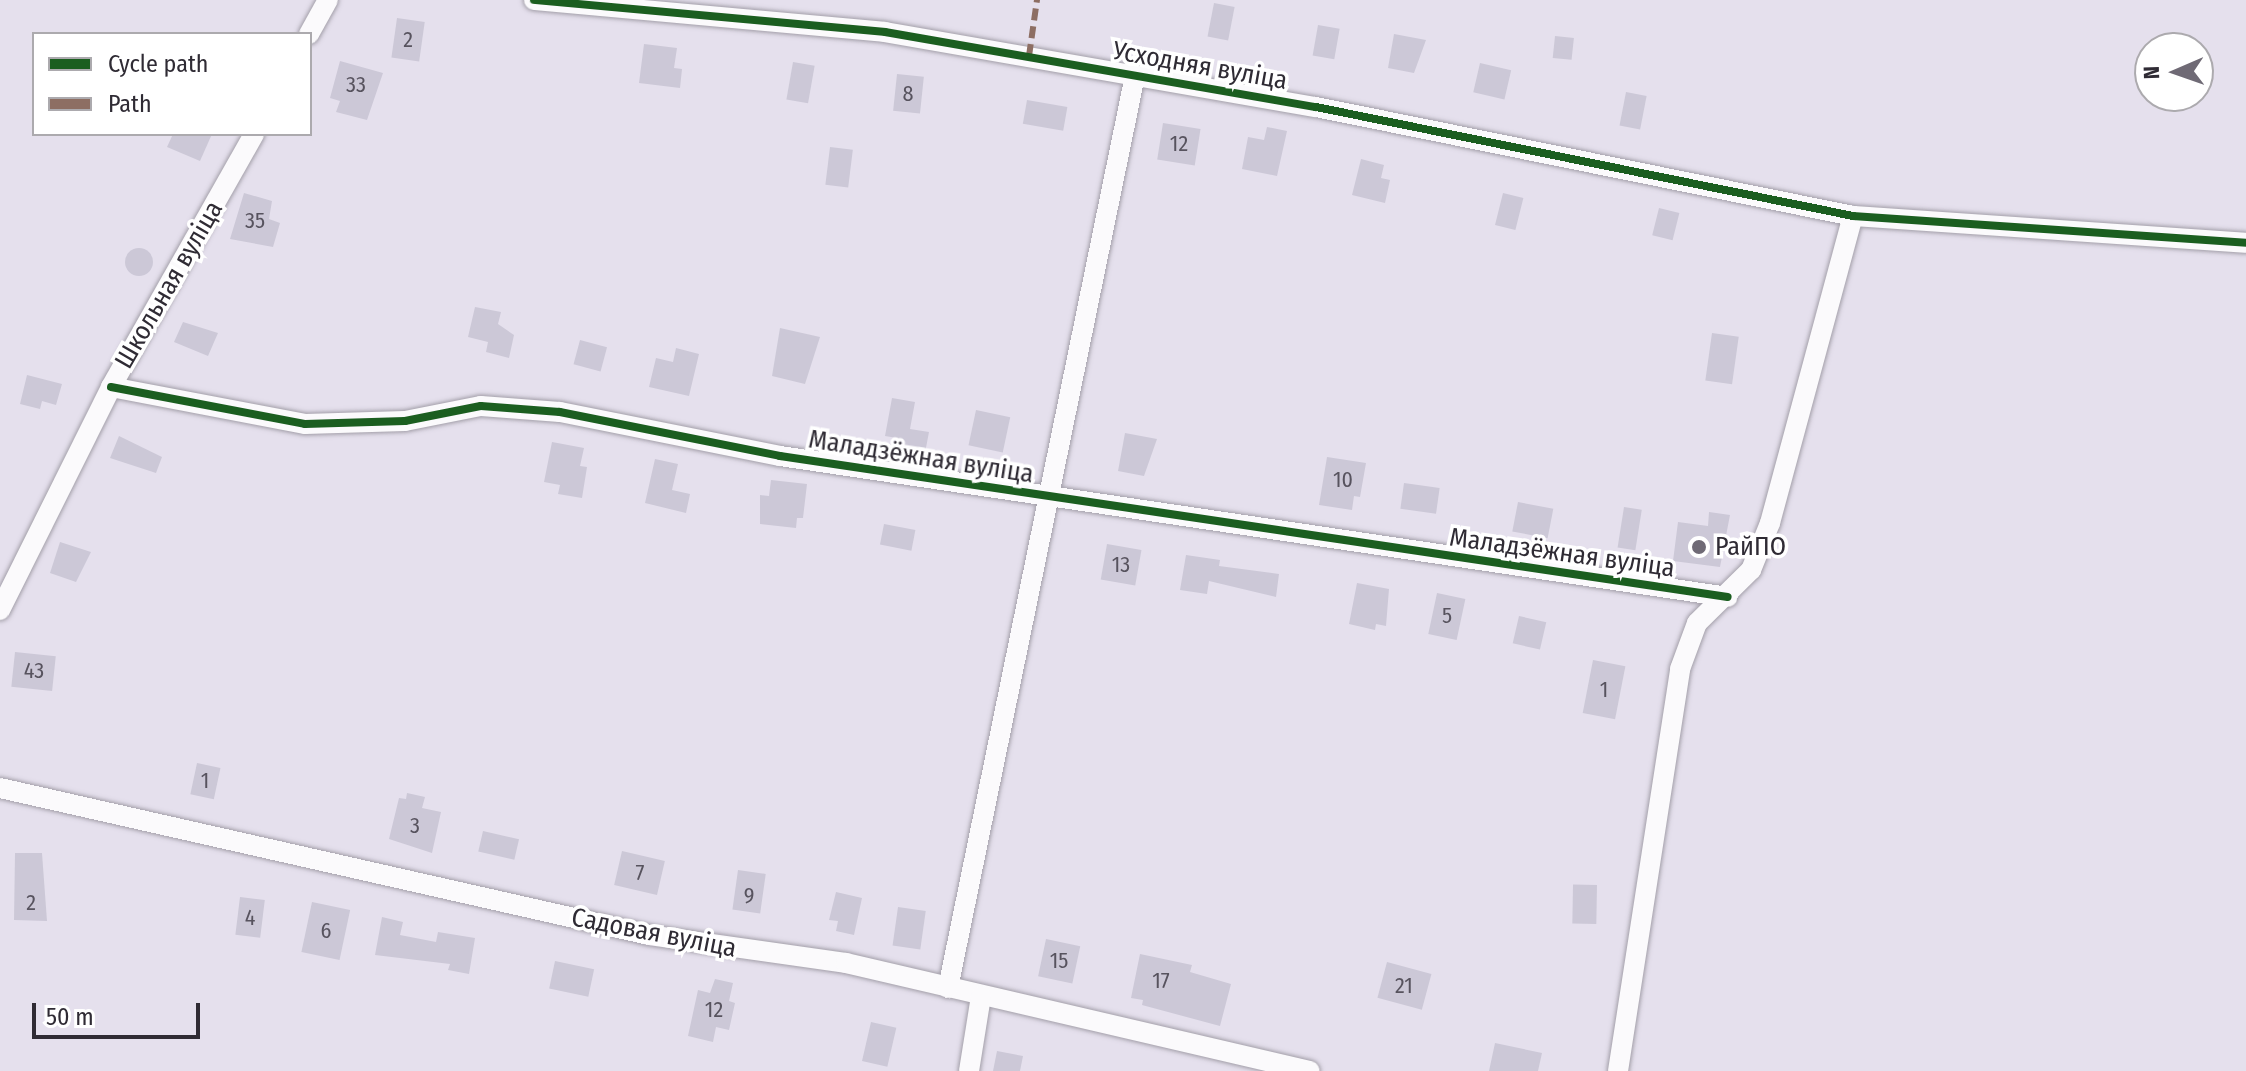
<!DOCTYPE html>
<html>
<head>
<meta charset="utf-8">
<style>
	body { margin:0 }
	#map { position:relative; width:2246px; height:1071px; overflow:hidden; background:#e5e0ed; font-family:"Fira Sans Condensed",sans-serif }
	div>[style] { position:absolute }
	.building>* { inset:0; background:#ccc8d7; transform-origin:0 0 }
	.round { border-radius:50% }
	.roads { filter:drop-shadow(0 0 2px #a39fa9) drop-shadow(0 0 2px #a39fa9) }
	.minor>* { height:20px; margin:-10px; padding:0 10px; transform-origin:10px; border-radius:10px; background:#fbfafc }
	.quiet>* { height:6px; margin-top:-3px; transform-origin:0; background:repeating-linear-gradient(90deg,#8d6e63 0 12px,transparent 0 18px) }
	.cycleway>* { height:8px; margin:-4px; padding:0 4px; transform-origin:4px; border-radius:4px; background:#1b5e20 }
	.dots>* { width:22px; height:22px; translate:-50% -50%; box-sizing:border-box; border:4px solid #fff; border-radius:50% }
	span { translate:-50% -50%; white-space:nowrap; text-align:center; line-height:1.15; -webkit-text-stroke:7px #fff; paint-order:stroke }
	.number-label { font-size:22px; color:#57535e }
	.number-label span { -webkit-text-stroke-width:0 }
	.street-label { font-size:26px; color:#2f2b34 }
	.poi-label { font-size:26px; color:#2f2b34 }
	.left { translate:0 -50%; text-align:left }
	.legend { position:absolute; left:32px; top:32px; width:280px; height:104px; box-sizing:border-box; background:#fff; border:2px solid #acaaae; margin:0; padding:10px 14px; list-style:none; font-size:24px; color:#2f2b34 }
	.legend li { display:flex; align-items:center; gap:16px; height:40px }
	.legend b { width:40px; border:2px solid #acaaae }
	.north { position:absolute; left:2134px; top:32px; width:80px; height:80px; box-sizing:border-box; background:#fff; border:2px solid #acaaae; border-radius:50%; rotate:268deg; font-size:22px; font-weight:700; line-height:32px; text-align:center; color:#2f2b34 }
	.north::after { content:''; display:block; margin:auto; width:28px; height:36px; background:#6f6a75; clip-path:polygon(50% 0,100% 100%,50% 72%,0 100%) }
	.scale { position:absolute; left:32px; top:1003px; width:168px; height:36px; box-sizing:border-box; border:4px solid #2f2b34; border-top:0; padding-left:10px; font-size:24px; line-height:28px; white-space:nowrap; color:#2f2b34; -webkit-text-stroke:6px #fff; paint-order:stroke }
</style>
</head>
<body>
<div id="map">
	<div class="building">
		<i style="left:1214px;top:3px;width:21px;height:34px;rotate:11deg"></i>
		<i style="left:397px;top:18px;width:28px;height:40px;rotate:8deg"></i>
		<i style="left:1318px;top:25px;width:22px;height:31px;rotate:10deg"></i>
		<i style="clip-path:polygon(1394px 34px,1426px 40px,1414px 73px,1388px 68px)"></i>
		<i style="left:1555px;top:36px;width:19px;height:22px;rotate:6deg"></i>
		<i style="clip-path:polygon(644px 44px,677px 48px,674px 68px,682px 69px,680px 88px,639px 83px)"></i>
		<i style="clip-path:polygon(340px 61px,383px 73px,367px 120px,336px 112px,340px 101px,330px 98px)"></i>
		<i style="left:793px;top:62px;width:22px;height:38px;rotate:10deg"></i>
		<i style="left:1480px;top:63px;width:32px;height:30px;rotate:13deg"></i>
		<i style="left:897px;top:74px;width:27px;height:37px;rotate:6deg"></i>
		<i style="left:1626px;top:92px;width:21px;height:34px;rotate:11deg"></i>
		<i style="left:1027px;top:100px;width:41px;height:24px;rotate:10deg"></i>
		<i style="left:1163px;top:123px;width:38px;height:37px;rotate:9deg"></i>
		<i style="clip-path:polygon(1267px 127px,1287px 131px,1277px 176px,1242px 169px,1248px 137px,1264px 140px)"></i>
		<i style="clip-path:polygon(173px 134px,212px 134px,200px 161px,167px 147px)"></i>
		<i style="left:830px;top:147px;width:23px;height:38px;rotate:7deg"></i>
		<i style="clip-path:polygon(1361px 159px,1384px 165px,1381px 178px,1390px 180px,1385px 203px,1352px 195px)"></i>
		<i style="clip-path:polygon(244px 193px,272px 201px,269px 219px,280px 223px,273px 247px,230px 239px)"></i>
		<i style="left:1503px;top:193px;width:21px;height:33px;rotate:14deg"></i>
		<i style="left:1659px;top:208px;width:21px;height:28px;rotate:14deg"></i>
		<i class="round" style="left:125px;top:248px;width:28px;height:28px"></i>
		<i style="clip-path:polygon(475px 307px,501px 312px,498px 324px,514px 335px,509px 358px,486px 352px,488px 342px,468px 337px)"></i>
		<i style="clip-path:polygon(183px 322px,218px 333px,208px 356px,174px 342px)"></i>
		<i style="clip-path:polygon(780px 328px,820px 337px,805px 384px,772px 376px)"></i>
		<i style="left:1712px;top:333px;width:27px;height:48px;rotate:8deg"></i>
		<i style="left:580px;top:340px;width:28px;height:25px;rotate:15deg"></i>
		<i style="clip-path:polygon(676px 348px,699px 354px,689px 396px,649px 387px,656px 358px,673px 362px)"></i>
		<i style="clip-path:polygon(27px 375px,62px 384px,56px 405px,42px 401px,40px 409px,20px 404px)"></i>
		<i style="clip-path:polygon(892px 398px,915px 402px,910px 429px,929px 432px,925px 453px,895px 447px,897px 438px,885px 436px)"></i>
		<i style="left:976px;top:410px;width:35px;height:36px;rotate:12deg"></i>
		<i style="clip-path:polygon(1125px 433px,1157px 439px,1144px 476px,1118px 471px)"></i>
		<i style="clip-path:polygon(119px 436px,162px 457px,156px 473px,110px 458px)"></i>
		<i style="clip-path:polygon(552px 442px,584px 448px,580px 466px,587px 467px,582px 498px,558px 494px,560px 485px,544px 482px)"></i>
		<i style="clip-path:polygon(1327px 457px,1366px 463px,1360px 497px,1354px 496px,1352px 510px,1319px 505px)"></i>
		<i style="clip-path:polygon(655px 459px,678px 464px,672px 490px,690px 494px,686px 513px,645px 503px)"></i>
		<i style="clip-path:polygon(771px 480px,807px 484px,803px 518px,797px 518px,796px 528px,760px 524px,760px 495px,769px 496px)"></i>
		<i style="left:1404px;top:483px;width:36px;height:26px;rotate:8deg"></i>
		<i style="left:1518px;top:502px;width:36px;height:30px;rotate:11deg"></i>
		<i style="left:1624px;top:507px;width:18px;height:41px;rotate:9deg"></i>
		<i style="clip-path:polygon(1709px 512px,1730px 515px,1720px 567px,1673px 561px,1678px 522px,1708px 526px)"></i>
		<i style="left:884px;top:524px;width:32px;height:21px;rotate:11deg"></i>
		<i style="clip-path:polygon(60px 542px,91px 552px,76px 582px,50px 573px)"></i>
		<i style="left:1107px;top:544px;width:35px;height:36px;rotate:10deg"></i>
		<i style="clip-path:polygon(1186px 555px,1220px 560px,1219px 566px,1279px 574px,1276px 597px,1209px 581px,1207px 594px,1180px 590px)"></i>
		<i style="clip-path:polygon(1357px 583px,1389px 589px,1386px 626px,1376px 624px,1375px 630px,1349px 624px)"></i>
		<i style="left:1437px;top:593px;width:29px;height:42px;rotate:12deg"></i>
		<i style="left:1519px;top:616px;width:28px;height:28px;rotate:13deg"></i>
		<i style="left:15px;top:652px;width:41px;height:35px;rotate:6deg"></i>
		<i style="left:1593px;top:660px;width:33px;height:54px;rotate:11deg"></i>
		<i style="left:197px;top:763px;width:24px;height:32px;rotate:12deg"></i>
		<i style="clip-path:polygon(407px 793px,425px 797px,422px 808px,441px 812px,432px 853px,389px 839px,399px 798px,406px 799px)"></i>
		<i style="left:483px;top:831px;width:37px;height:21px;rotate:13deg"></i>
		<i style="left:622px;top:851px;width:44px;height:35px;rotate:13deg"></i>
		<i style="clip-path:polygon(15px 853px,42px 853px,47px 921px,14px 920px)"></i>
		<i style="left:738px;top:870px;width:28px;height:40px;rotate:8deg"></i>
		<i style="left:1597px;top:885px;width:39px;height:24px;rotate:91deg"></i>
		<i style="clip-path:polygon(836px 892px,862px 898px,854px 935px,836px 931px,838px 921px,829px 920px)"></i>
		<i style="left:240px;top:897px;width:25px;height:38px;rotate:7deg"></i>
		<i style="left:312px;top:902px;width:39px;height:51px;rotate:12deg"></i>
		<i style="left:898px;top:907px;width:28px;height:39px;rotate:8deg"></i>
		<i style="clip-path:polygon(382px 917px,403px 922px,400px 935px,436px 942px,438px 932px,475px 938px,469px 974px,448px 970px,450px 964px,375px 955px)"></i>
		<i style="left:1046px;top:939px;width:35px;height:38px;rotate:12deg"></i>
		<i style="clip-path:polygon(1140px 954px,1192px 965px,1190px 972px,1231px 984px,1220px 1026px,1142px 1005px,1143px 1000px,1131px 998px)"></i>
		<i style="left:555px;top:961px;width:40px;height:28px;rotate:12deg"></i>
		<i style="left:1387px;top:962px;width:46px;height:37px;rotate:15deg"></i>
		<i style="clip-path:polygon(715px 979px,733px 983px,729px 1001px,735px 1003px,729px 1030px,716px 1027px,713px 1042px,688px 1036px,698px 990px,710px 993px)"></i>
		<i style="left:871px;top:1022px;width:26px;height:40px;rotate:13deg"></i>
		<i style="clip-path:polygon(1495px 1043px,1542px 1053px,1538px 1071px,1489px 1071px)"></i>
		<i style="clip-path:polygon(997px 1051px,1023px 1056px,1020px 1071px,993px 1071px)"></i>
	</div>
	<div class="roads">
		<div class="minor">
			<i style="left:534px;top:0;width:352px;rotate:5.2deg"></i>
			<i style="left:885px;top:32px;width:437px;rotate:9.9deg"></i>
			<i style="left:1316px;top:107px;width:548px;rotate:11.47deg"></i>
			<i style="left:1853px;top:216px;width:394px;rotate:3.9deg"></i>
			<i style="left:309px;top:34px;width:39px;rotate:-61deg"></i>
			<i style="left:111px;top:387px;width:197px;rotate:10.8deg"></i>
			<i style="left:305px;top:424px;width:100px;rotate:-1.7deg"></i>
			<i style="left:405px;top:421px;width:77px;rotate:-11.2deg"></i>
			<i style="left:481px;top:406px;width:79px;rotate:4.3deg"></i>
			<i style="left:560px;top:412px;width:224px;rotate:11.3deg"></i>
			<i style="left:780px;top:456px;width:958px;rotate:8.46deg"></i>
			<i style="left:0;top:610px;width:249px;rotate:-63.5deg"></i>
			<i style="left:111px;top:387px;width:291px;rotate:-60.5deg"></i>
			<i style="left:0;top:788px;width:665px;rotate:12.76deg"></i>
			<i style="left:649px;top:935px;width:199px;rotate:8.1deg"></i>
			<i style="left:846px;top:963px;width:476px;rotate:13.1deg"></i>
			<i style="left:948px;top:988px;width:932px;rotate:-78.42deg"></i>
			<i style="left:969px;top:1071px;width:76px;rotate:-80.9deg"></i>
			<i style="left:1618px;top:1071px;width:407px;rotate:-81.2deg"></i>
			<i style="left:1680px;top:669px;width:49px;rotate:-69.7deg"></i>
			<i style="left:1697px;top:623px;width:76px;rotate:-44.5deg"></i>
			<i style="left:1751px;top:570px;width:51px;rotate:-68deg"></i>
			<i style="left:1770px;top:523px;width:318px;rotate:-74.9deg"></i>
		</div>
	</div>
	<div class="quiet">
		<i style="left:1029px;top:56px;width:57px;rotate:-81.9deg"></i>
	</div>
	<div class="cycleway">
		<i style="left:534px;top:0;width:352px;rotate:5.2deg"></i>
		<i style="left:885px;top:32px;width:437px;rotate:9.9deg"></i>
		<i style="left:1316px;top:107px;width:548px;rotate:11.47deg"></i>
		<i style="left:1853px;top:216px;width:394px;rotate:3.9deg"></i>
		<i style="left:111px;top:387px;width:197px;rotate:10.8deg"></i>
		<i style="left:305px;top:424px;width:100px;rotate:-1.7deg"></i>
		<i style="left:405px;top:421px;width:77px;rotate:-11.2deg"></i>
		<i style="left:481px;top:406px;width:79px;rotate:4.3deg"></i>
		<i style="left:560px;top:412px;width:224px;rotate:11.3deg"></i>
		<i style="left:780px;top:456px;width:958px;rotate:8.46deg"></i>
	</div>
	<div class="dots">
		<i style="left:1699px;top:547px;background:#6f6a75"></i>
	</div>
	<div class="number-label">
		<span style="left:408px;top:40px">2</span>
		<span style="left:356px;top:85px">33</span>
		<span style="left:908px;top:94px">8</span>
		<span style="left:1179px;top:144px">12</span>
		<span style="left:255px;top:221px">35</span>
		<span style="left:1343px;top:480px">10</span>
		<span style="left:1121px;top:565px">13</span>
		<span style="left:1447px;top:616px">5</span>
		<span style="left:34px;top:671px">43</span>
		<span style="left:1604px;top:690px">1</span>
		<span style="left:205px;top:781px">1</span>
		<span style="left:415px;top:826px">3</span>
		<span style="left:640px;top:873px">7</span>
		<span style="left:749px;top:896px">9</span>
		<span style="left:31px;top:903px">2</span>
		<span style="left:250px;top:918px">4</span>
		<span style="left:326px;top:931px">6</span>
		<span style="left:1059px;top:961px">15</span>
		<span style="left:1161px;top:981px">17</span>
		<span style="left:1404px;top:986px">21</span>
		<span style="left:714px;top:1010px">12</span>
	</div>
	<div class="street-label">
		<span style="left:1200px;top:66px;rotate:10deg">Усходняя вуліца</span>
		<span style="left:169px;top:285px;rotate:-60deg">Школьная вуліца</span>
		<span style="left:921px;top:457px;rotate:9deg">Маладзёжная вуліца</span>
		<span style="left:1562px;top:553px;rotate:8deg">Маладзёжная вуліца</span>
		<span style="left:654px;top:933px;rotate:11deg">Садовая вуліца</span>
	</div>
	<div class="poi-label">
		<span class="left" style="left:1715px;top:547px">РайПО</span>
	</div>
	<ul class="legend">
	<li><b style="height:10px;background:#1b5e20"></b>Cycle path</li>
	<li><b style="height:10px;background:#8d6e63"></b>Path</li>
	</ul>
	<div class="north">N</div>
	<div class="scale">50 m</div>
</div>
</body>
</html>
